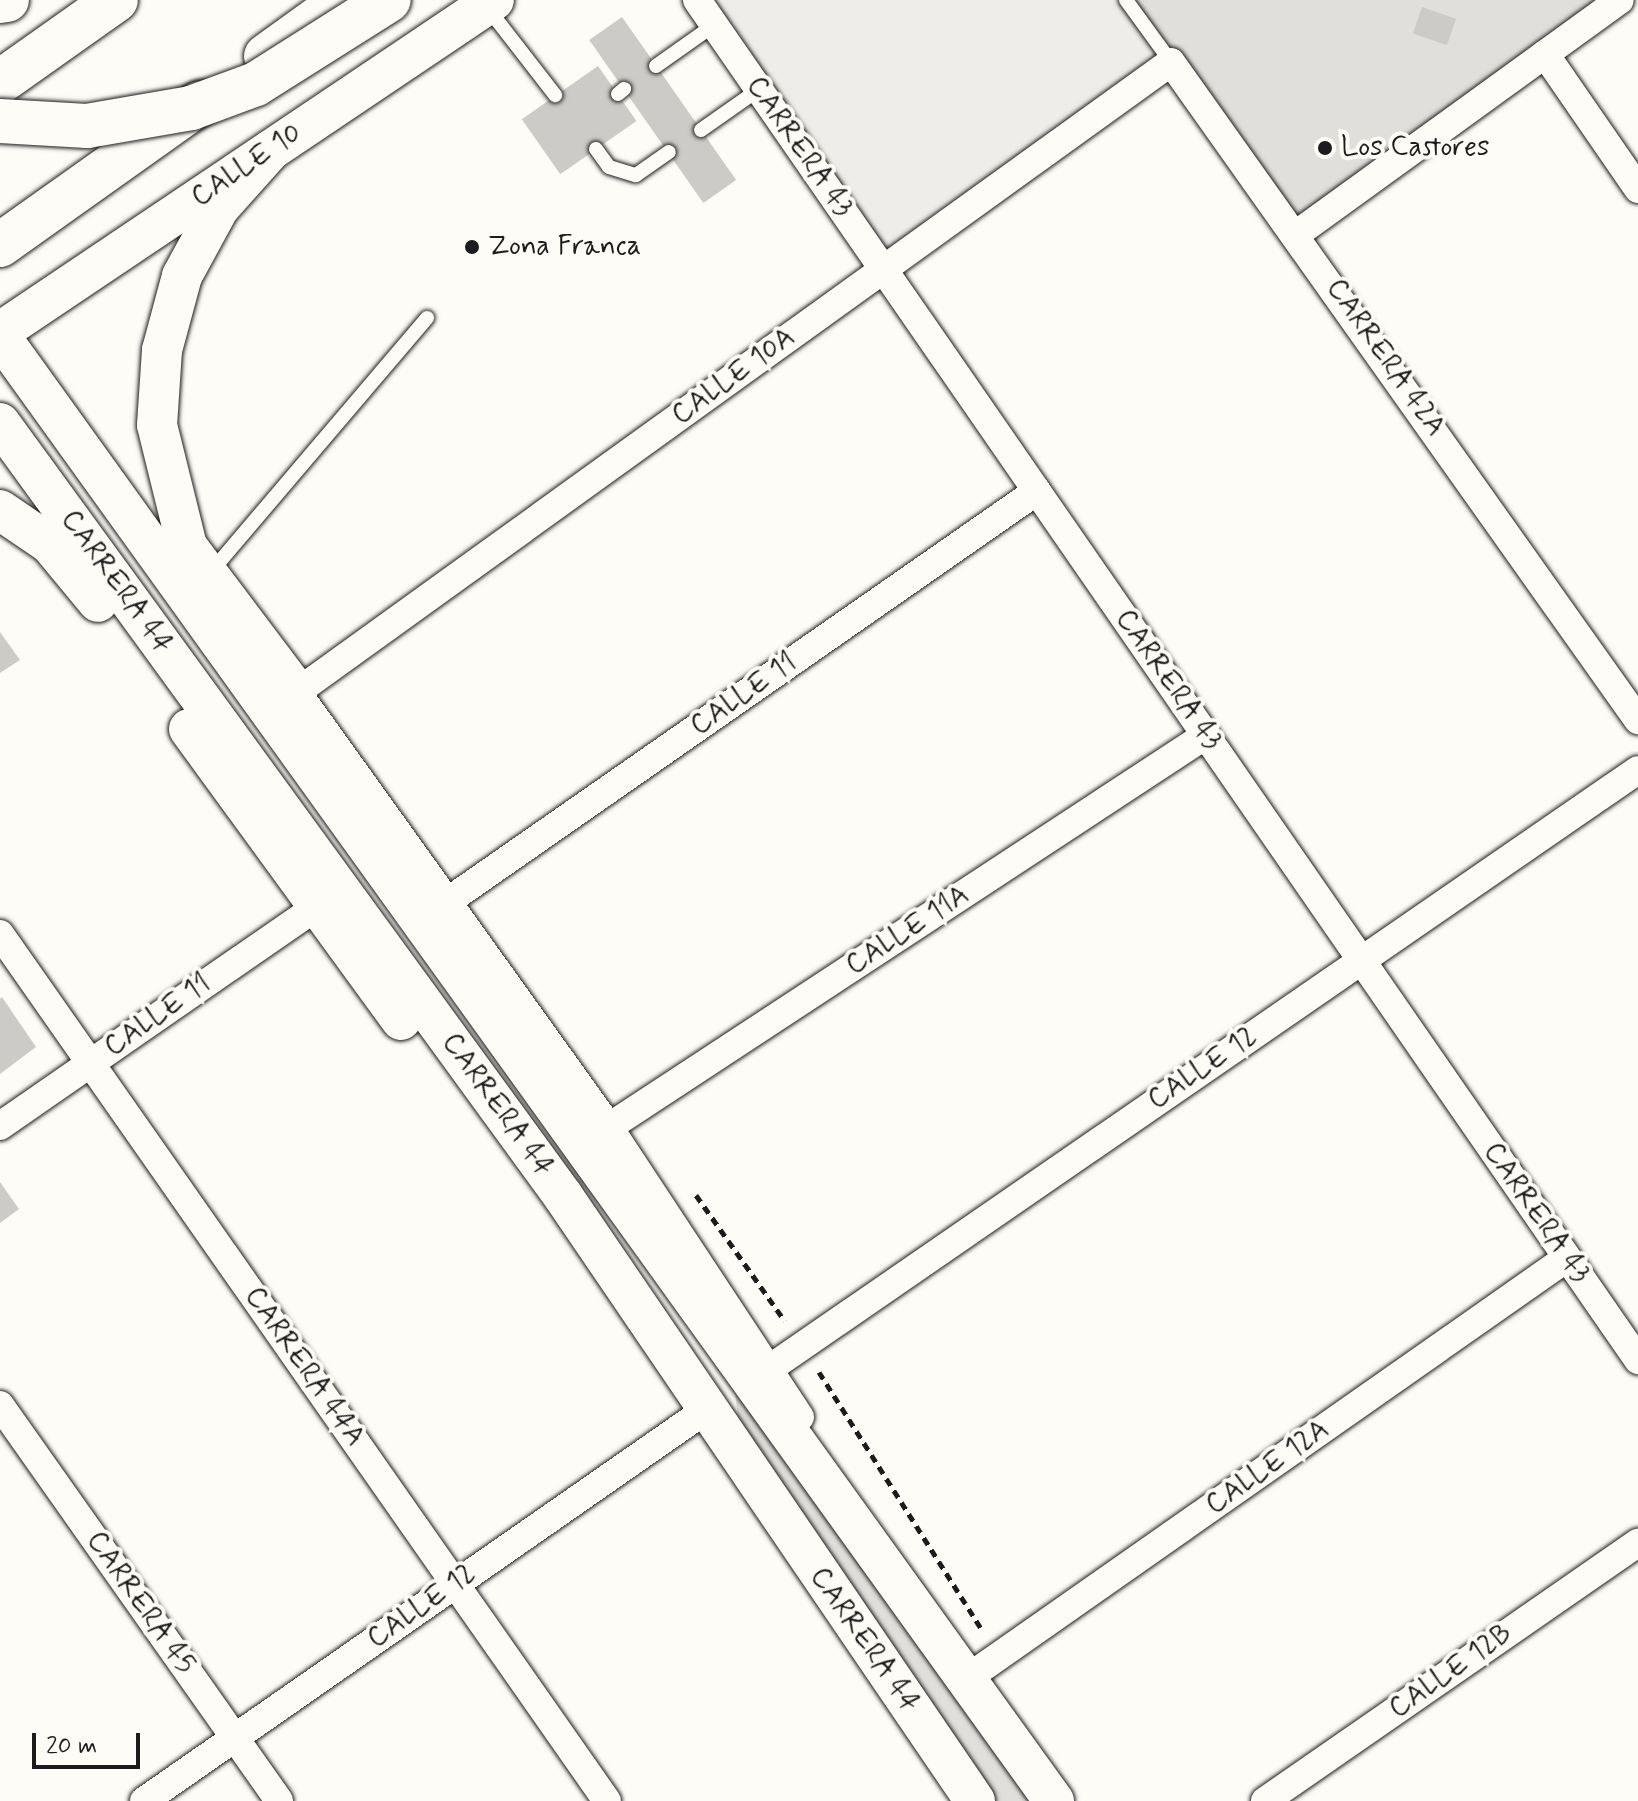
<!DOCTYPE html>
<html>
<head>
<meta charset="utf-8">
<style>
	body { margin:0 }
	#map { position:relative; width:1638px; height:1801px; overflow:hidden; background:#fdfcf7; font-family:Mynerve,sans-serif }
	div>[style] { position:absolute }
	.built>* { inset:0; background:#eeede9 }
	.green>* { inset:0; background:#e0dfdb }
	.building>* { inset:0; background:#cccbc8; transform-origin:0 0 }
	.path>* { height:5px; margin-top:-2.5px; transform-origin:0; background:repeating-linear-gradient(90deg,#1c1c1c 0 8px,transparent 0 14px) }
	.roads { filter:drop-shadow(0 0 2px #1c1c1c) drop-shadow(0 0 2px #1c1c1c) }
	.lane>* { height:14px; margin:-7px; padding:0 7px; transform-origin:7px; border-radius:7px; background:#fdfcf7 }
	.street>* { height:28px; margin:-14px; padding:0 14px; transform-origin:14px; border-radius:14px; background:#fdfcf7 }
	.secondary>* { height:40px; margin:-20px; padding:0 20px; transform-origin:20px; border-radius:20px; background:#fdfcf7 }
	.primary>* { height:44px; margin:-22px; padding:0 22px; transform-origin:22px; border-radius:22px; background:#fdfcf7 }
	.bridges { filter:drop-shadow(0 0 2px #1c1c1c) drop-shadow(0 0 2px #1c1c1c) }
	.primary-bridge>* { height:44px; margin:-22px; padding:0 22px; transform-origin:22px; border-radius:22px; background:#fdfcf7 }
	.dots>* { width:22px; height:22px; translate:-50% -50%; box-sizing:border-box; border:4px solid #fdfcf7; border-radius:50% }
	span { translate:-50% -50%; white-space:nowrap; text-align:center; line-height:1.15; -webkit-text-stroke:8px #fdfcf7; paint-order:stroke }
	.street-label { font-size:28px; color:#1c1c1c }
	.poi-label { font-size:28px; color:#1c1c1c }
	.left { translate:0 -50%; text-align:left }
	.scale { position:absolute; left:32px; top:1733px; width:108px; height:36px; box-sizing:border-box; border:4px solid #1c1c1c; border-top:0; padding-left:10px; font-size:24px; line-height:28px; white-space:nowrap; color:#1c1c1c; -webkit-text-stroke:6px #fdfcf7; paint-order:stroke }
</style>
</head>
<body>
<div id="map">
	<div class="built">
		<i style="clip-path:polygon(697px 0,1126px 0,1171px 62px,884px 270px)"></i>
	</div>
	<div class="green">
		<i style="clip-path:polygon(1126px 0,1620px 0,1298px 233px)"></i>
		<i style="clip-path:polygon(735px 1391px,1054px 1801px,975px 1801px,743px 1465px)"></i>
	</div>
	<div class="building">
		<i style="left:1422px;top:7px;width:36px;height:28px;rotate:19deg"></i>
		<i style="left:622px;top:17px;width:199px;height:40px;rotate:55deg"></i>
		<i style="left:598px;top:66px;width:67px;height:93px;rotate:55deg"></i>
		<i style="clip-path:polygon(0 632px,20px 660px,0 673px)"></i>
		<i style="clip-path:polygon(2px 997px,36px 1047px,0 1074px,0 999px)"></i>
		<i style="clip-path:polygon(0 1182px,19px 1209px,0 1223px)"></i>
	</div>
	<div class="path">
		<i style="left:696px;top:1195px;width:154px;rotate:54.8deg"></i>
		<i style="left:819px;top:1372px;width:307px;rotate:57.7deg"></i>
	</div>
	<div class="roads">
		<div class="lane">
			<i style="left:1126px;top:0;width:77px;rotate:54deg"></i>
			<i style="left:486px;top:6px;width:113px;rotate:52.2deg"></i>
			<i style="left:656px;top:66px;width:71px;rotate:-35.3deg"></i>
			<i style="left:618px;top:94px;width:8px;rotate:-40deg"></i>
			<i style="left:701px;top:130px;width:70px;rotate:-35.1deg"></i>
			<i style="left:596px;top:149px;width:22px;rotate:54deg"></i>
			<i style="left:609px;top:167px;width:28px;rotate:17deg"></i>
			<i style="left:636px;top:175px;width:40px;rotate:-34.9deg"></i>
			<i style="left:210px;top:573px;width:335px;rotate:-49.6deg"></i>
		</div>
		<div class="street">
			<i style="left:697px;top:0;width:1654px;rotate:55.32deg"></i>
			<i style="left:1545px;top:54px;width:164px;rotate:55.4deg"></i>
			<i style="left:1298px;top:233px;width:397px;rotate:-35.9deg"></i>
			<i style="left:451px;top:899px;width:714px;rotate:-34.85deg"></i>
			<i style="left:0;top:934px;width:1058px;rotate:55deg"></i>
			<i style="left:0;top:1126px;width:384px;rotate:-34.7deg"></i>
			<i style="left:609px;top:1127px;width:714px;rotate:-33.29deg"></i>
			<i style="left:769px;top:1369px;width:1055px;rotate:-34.58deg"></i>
			<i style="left:0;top:1405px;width:484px;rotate:54.8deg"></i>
			<i style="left:800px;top:1417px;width:347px;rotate:-123.4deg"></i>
			<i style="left:609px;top:1127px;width:535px;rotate:-125.65deg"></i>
			<i style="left:297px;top:692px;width:1077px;rotate:-35.78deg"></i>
			<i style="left:1171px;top:62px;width:807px;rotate:54.64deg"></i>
			<i style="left:958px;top:1660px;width:20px;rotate:57deg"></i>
			<i style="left:969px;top:1677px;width:730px;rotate:-35.02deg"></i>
			<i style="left:144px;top:1801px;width:677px;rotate:-34.84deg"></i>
			<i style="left:1265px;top:1801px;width:454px;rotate:-34.7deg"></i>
		</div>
		<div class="secondary">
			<i style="left:271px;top:150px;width:78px;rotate:131.9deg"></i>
			<i style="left:219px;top:208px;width:77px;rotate:118.6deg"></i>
			<i style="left:182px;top:276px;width:77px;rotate:105.1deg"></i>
			<i style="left:162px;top:350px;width:75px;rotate:93.8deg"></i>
			<i style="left:157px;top:425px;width:125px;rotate:76.1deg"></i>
			<i style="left:187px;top:546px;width:183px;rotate:53deg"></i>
			<i style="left:0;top:332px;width:595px;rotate:-33.9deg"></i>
			<i style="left:0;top:336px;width:1805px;rotate:54.27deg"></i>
			<i style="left:0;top:423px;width:956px;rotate:53.93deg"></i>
			<i style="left:563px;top:1196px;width:732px;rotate:55.75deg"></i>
			<i style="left:0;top:510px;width:60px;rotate:34.2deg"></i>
			<i style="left:50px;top:544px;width:75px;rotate:50.4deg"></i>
			<i style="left:189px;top:729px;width:360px;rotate:53.9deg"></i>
		</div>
		<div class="primary">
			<i style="left:0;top:1px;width:7px;rotate:-8deg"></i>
			<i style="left:266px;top:56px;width:96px;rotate:-35.7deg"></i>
			<i style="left:0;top:82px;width:142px;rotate:-35.3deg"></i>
			<i style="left:0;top:245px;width:245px;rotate:-35.4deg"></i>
		</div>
	</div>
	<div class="bridges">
		<div class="primary-bridge">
			<i style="left:0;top:121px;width:87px;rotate:3.3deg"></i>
			<i style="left:87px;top:126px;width:106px;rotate:-9.8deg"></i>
			<i style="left:191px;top:108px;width:69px;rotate:-20.3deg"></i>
			<i style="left:256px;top:84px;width:157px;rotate:-32.3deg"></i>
		</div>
	</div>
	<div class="dots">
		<i style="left:1325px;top:148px;background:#1c1c1c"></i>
		<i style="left:472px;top:247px;background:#1c1c1c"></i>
	</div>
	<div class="street-label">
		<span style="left:799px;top:147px;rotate:55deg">CARRERA 43</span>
		<span style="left:247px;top:166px;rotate:-34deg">CALLE 10</span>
		<span style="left:1385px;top:358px;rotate:55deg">CARRERA 42A</span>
		<span style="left:734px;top:377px;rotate:-36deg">CALLE 10A</span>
		<span style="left:116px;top:582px;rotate:54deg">CARRERA 44</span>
		<span style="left:1168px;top:680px;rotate:55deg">CARRERA 43</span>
		<span style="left:744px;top:695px;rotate:-35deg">CALLE 11</span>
		<span style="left:908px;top:931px;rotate:-33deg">CALLE 11A</span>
		<span style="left:158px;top:1016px;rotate:-35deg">CALLE 11</span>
		<span style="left:1203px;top:1069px;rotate:-34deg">CALLE 12</span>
		<span style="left:497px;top:1105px;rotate:54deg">CARRERA 44</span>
		<span style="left:1536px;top:1213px;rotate:55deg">CARRERA 43</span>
		<span style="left:304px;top:1367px;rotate:55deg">CARRERA 44A</span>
		<span style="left:1268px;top:1468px;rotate:-35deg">CALLE 12A</span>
		<span style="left:140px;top:1603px;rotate:55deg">CARRERA 45</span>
		<span style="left:422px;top:1607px;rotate:-35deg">CALLE 12</span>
		<span style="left:864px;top:1640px;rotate:55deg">CARRERA 44</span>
		<span style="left:1451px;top:1672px;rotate:-35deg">CALLE 12B</span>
	</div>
	<div class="poi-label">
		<span class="left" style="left:1341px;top:148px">Los Castores</span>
		<span class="left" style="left:488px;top:247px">Zona Franca</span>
	</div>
	<div class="scale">20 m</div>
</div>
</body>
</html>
